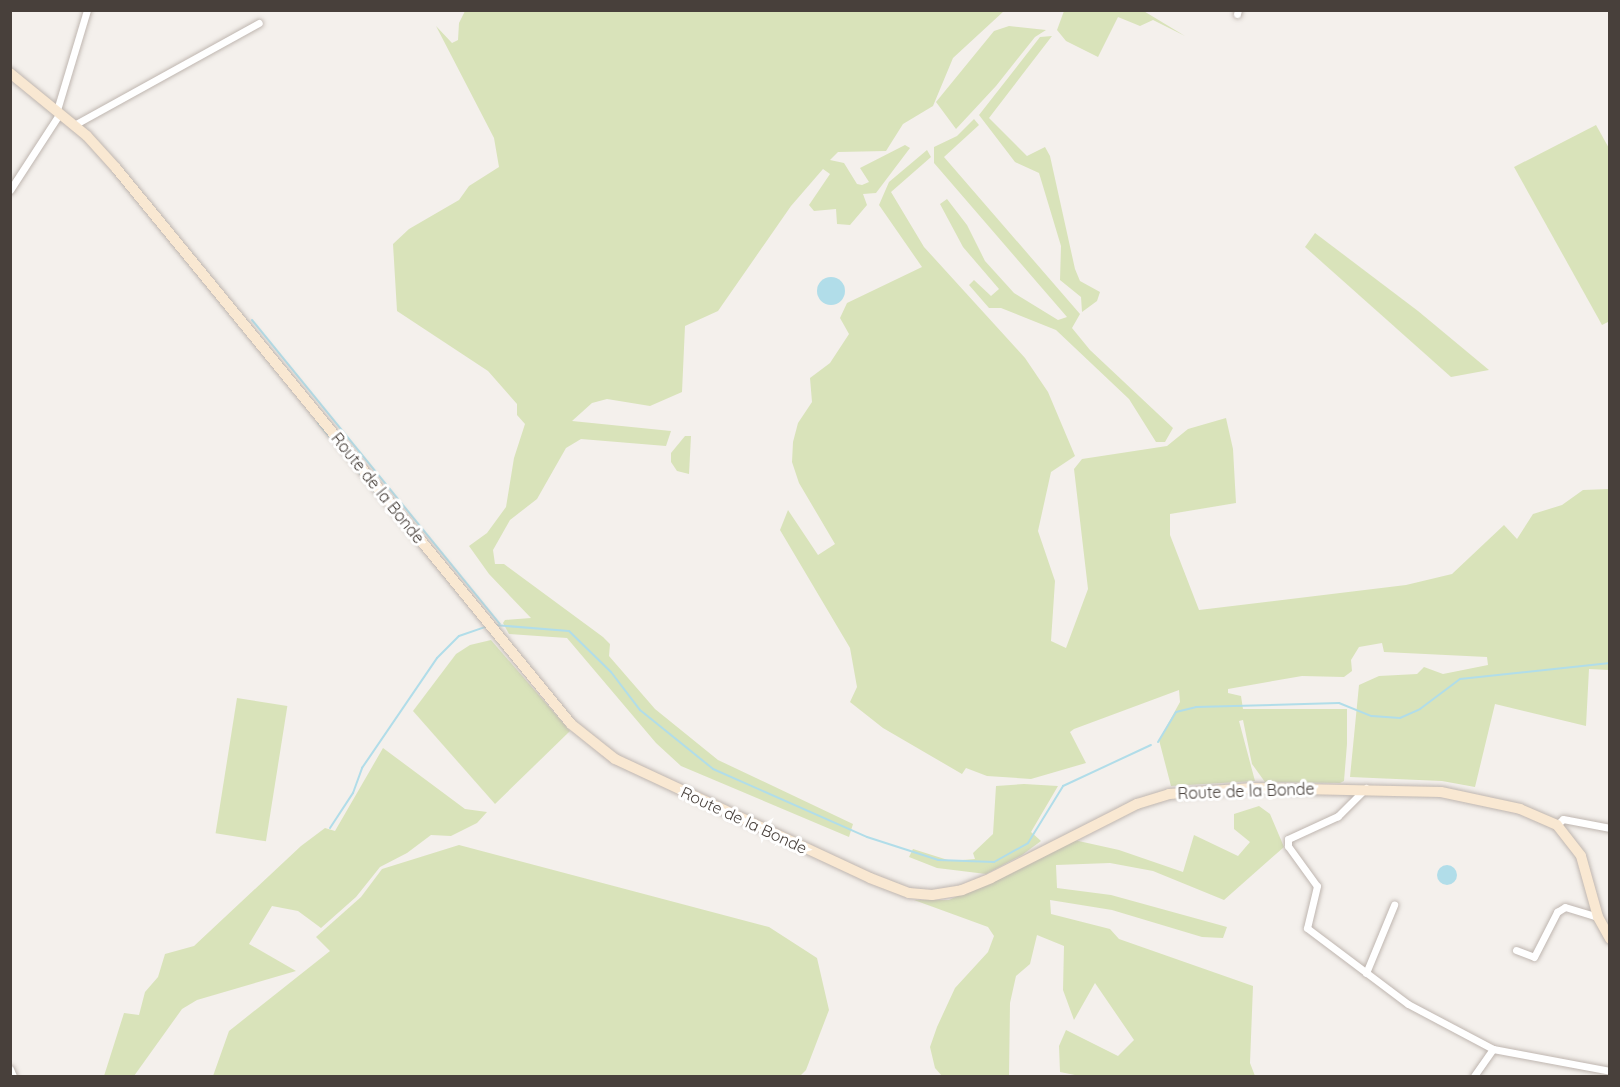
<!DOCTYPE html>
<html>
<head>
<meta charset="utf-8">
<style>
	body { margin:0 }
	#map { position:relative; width:1620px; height:1087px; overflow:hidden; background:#f4f0ec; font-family:Quicksand,sans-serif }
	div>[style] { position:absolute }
	.green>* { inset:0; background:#d9e3ba; transform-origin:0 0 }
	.water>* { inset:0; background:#b1dde9 }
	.round { border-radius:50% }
	.stream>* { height:2px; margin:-1px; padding:0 1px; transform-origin:1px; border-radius:1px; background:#b1dde9 }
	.roads { filter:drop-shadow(0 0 2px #bfb6b0) drop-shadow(0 0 2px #bfb6b0) }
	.street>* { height:7px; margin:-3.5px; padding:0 3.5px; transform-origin:3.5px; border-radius:3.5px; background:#fff }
	.secondary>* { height:10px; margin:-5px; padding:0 5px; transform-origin:5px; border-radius:5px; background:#f9e8d2 }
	span { translate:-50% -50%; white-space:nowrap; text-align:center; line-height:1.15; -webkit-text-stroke:6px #fff; paint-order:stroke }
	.street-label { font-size:16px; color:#48403b }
	.frame { position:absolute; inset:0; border:12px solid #48403b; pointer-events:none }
</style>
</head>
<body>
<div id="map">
	<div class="green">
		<i style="clip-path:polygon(1142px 10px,1185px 36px,1153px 20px,1140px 26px,1118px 17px,1098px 57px,1066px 41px,1057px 30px,1064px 11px)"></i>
		<i style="clip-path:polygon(465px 11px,1004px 11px,953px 58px,933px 106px,903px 124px,886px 151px,838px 152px,830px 160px,844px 163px,857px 184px,862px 185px,869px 182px,860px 168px,905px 145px,910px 148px,876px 193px,863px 194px,867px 205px,850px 225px,837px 224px,836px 209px,814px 211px,809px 205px,830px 174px,823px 169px,791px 206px,718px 311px,685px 326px,682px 392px,650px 406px,607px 399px,592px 403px,572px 421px,671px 431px,666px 446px,581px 439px,566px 448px,537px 499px,510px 520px,493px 550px,495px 564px,504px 564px,603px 637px,610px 644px,609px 656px,655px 709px,718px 760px,853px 824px,849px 837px,681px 766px,656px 743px,567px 638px,509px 634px,503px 623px,505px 620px,531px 618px,489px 574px,469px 546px,487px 533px,506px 507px,514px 458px,525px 424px,517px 415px,517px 404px,488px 371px,397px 311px,393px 244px,409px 229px,459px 200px,469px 186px,499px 167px,494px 138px,436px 26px,452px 43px,458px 40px,459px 23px)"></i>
		<i style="clip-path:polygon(1009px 26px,1046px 30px,1035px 37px,996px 86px,956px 129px,936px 102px,994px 31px)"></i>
		<i style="clip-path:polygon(1052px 36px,989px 118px,1027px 156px,1045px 147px,1050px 156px,1075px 269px,1080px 281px,1100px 292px,1097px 301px,1082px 312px,1081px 297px,1060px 280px,1061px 246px,1039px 173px,1015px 162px,979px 115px,1040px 37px)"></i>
		<i style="clip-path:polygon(974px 119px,979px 125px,944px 157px,1080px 314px,1072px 328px,1090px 350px,1173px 428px,1165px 442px,1156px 442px,1129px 399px,1056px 330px,1001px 308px,989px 308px,969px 285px,974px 280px,991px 296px,999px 289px,963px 247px,940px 204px,947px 199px,967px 225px,985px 261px,1014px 293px,1058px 320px,1067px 317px,934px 163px,934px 147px,957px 136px)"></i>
		<i style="clip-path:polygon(1596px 125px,1610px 150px,1610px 321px,1602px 325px,1514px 167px)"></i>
		<i style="clip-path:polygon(927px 150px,931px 157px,891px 192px,924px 247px,1025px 358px,1048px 392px,1075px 456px,1051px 472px,1038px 531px,1055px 581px,1051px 641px,1066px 648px,1088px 589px,1074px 469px,1082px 459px,1167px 446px,1188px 429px,1226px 418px,1233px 449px,1236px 503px,1170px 514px,1170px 535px,1199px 610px,1406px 585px,1452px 574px,1504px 525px,1517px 539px,1533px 514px,1562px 505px,1583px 490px,1609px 489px,1609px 670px,1589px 669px,1586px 726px,1495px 704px,1475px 787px,1442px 781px,1350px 777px,1359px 685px,1379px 676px,1417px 674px,1424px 667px,1443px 674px,1488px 665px,1487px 657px,1384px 652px,1382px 643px,1359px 647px,1351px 660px,1352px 671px,1344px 677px,1302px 676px,1228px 689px,1228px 693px,1241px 696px,1243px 709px,1347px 709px,1347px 744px,1344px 781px,1340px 783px,1265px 782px,1252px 764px,1243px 720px,1239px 721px,1255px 781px,1171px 786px,1159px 740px,1180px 702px,1179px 690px,1074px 729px,1070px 732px,1086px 763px,1031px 779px,987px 776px,966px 768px,962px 774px,883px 728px,850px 702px,857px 687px,850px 648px,780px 530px,788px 510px,818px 555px,835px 544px,799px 483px,792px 462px,793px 442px,798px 423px,812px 402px,810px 378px,830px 363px,849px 334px,840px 318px,847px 303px,922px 267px,879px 205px,889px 182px)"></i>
		<i style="clip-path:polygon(1315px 233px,1418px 311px,1489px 370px,1451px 377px,1305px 247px)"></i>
		<i style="clip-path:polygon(685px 436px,691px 436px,689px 474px,677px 471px,671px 462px,671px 453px)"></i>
		<i style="clip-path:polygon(491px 640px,570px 731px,495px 804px,413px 711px,456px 654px,470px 645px)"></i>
		<i style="left:237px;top:698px;width:51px;height:137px;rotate:9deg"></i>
		<i style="clip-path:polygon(383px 748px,465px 809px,487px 812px,477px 823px,451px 836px,431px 835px,407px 853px,380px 867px,356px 897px,321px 928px,298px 911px,272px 906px,249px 944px,296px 971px,197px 1000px,182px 1009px,134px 1076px,104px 1076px,124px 1013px,139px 1015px,145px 992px,158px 977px,165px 954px,194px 946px,301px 846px,325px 828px,335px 831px)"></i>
		<i style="clip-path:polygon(1024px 784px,1058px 786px,1031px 832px,1041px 841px,1022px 855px,986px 874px,937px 868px,909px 857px,913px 849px,951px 861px,975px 859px,973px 853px,993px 834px,996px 786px)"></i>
		<i style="clip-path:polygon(1259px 806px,1270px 814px,1284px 847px,1224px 900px,1153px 871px,1110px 863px,1056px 865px,1057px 888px,1111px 895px,1227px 927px,1223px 938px,1202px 937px,1112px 910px,1050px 900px,1051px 914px,1110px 929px,1119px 939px,1253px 986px,1250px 1063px,1255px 1076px,1080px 1076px,1060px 1072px,1059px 1046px,1066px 1030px,1118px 1056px,1134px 1040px,1095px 983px,1074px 1020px,1063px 990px,1064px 946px,1037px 935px,1030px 964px,1016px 976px,1010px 1003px,1009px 1076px,942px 1076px,935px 1068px,930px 1047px,937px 1027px,955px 988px,988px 952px,994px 936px,988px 927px,914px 900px,949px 900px,1074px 840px,1119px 850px,1183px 872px,1194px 835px,1238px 856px,1250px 842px,1234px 829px,1234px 814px)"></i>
		<i style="clip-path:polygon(459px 845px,769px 927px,817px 958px,829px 1010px,806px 1070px,800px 1076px,213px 1076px,229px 1031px,330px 951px,316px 937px,361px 897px,382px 869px)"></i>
	</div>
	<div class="water">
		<i class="round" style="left:817px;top:277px;width:28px;height:28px"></i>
		<i class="round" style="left:1437px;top:865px;width:20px;height:20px"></i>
	</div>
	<div class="stream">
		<i style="left:252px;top:320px;width:392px;rotate:50.8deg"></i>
		<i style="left:318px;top:423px;width:96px;rotate:50.5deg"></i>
		<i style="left:494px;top:625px;width:75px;rotate:4.6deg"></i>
		<i style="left:569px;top:631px;width:59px;rotate:44.3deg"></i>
		<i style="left:611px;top:672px;width:48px;rotate:52.7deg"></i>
		<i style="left:640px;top:710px;width:94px;rotate:38.9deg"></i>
		<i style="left:713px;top:769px;width:168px;rotate:23.8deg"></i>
		<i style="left:867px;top:837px;width:75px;rotate:17.9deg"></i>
		<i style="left:938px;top:860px;width:56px;rotate:2deg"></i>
		<i style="left:994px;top:862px;width:39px;rotate:-29deg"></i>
		<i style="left:1028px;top:843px;width:67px;rotate:-58.4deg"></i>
		<i style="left:1063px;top:786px;width:97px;rotate:-25deg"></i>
		<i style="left:1158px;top:742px;width:35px;rotate:-59deg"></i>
		<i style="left:1176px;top:712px;width:21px;rotate:-14deg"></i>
		<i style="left:1196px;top:707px;width:143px;rotate:-1.6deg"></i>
		<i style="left:1339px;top:703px;width:35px;rotate:22deg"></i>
		<i style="left:1372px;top:716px;width:28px;rotate:4deg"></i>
		<i style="left:1400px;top:718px;width:22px;rotate:-24deg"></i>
		<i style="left:1420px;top:709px;width:50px;rotate:-36.9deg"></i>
		<i style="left:1460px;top:679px;width:151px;rotate:-6.1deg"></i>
		<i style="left:330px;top:828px;width:42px;rotate:-56.7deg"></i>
		<i style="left:353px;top:793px;width:27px;rotate:-70deg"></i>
		<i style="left:362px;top:768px;width:133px;rotate:-55.7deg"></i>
		<i style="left:437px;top:658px;width:31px;rotate:-45deg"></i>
		<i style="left:459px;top:636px;width:28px;rotate:-19deg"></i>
	</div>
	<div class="roads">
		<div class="street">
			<i style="left:1237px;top:14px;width:4px;rotate:-76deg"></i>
			<i style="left:57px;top:110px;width:104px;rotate:-73.3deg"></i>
			<i style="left:74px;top:125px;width:211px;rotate:-28.9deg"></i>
			<i style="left:10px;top:190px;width:92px;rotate:-57deg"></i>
			<i style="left:1366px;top:788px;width:40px;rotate:135deg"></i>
			<i style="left:1338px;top:816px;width:55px;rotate:155.3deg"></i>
			<i style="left:1288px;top:839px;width:7px;rotate:90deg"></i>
			<i style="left:1288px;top:846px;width:49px;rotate:54.1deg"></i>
			<i style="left:1317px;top:886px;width:43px;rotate:103.4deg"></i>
			<i style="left:1307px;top:928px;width:126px;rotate:37deg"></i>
			<i style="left:1408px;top:1004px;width:96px;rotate:27.9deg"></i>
			<i style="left:1493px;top:1049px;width:119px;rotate:10.6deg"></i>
			<i style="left:1557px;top:825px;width:8px;rotate:-45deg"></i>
			<i style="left:1563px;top:819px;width:48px;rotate:10.8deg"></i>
			<i style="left:1516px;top:950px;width:19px;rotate:21deg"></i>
			<i style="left:1534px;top:957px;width:51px;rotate:-62.9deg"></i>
			<i style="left:1557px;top:912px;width:9px;rotate:-32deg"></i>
			<i style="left:1565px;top:907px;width:34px;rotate:17deg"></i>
			<i style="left:1366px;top:973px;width:74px;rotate:-67.6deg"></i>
			<i style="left:10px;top:1069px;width:8px;rotate:67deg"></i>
			<i style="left:1474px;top:1076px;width:33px;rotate:-55deg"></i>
		</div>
		<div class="secondary">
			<i style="left:10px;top:73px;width:99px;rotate:39.3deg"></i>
			<i style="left:87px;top:136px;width:43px;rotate:47.8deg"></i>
			<i style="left:116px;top:168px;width:718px;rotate:50.7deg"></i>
			<i style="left:571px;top:724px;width:56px;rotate:38.5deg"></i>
			<i style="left:615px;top:759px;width:281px;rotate:25deg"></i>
			<i style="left:870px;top:878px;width:42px;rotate:21deg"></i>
			<i style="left:909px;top:893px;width:23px;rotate:5deg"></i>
			<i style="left:932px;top:895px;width:30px;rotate:-9deg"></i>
			<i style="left:962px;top:890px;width:31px;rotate:-22deg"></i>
			<i style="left:991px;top:878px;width:164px;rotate:-26.9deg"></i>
			<i style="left:1137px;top:804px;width:34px;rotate:-17deg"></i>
			<i style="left:1169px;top:794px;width:84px;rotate:-4.1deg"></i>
			<i style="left:1253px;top:788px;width:188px;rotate:1.2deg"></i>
			<i style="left:1441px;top:792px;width:81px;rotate:12.1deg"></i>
			<i style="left:1520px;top:809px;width:40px;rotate:23.4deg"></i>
			<i style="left:1557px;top:825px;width:39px;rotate:52deg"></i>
			<i style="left:1581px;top:856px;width:63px;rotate:74.4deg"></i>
			<i style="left:1598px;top:917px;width:25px;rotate:61deg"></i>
		</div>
	</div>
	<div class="street-label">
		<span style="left:378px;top:488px;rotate:51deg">Route de la Bonde</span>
		<span style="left:1246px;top:791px;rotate:-2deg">Route de la Bonde</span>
		<span style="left:744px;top:820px;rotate:25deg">Route de la Bonde</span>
	</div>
	<div class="frame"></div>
</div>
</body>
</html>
